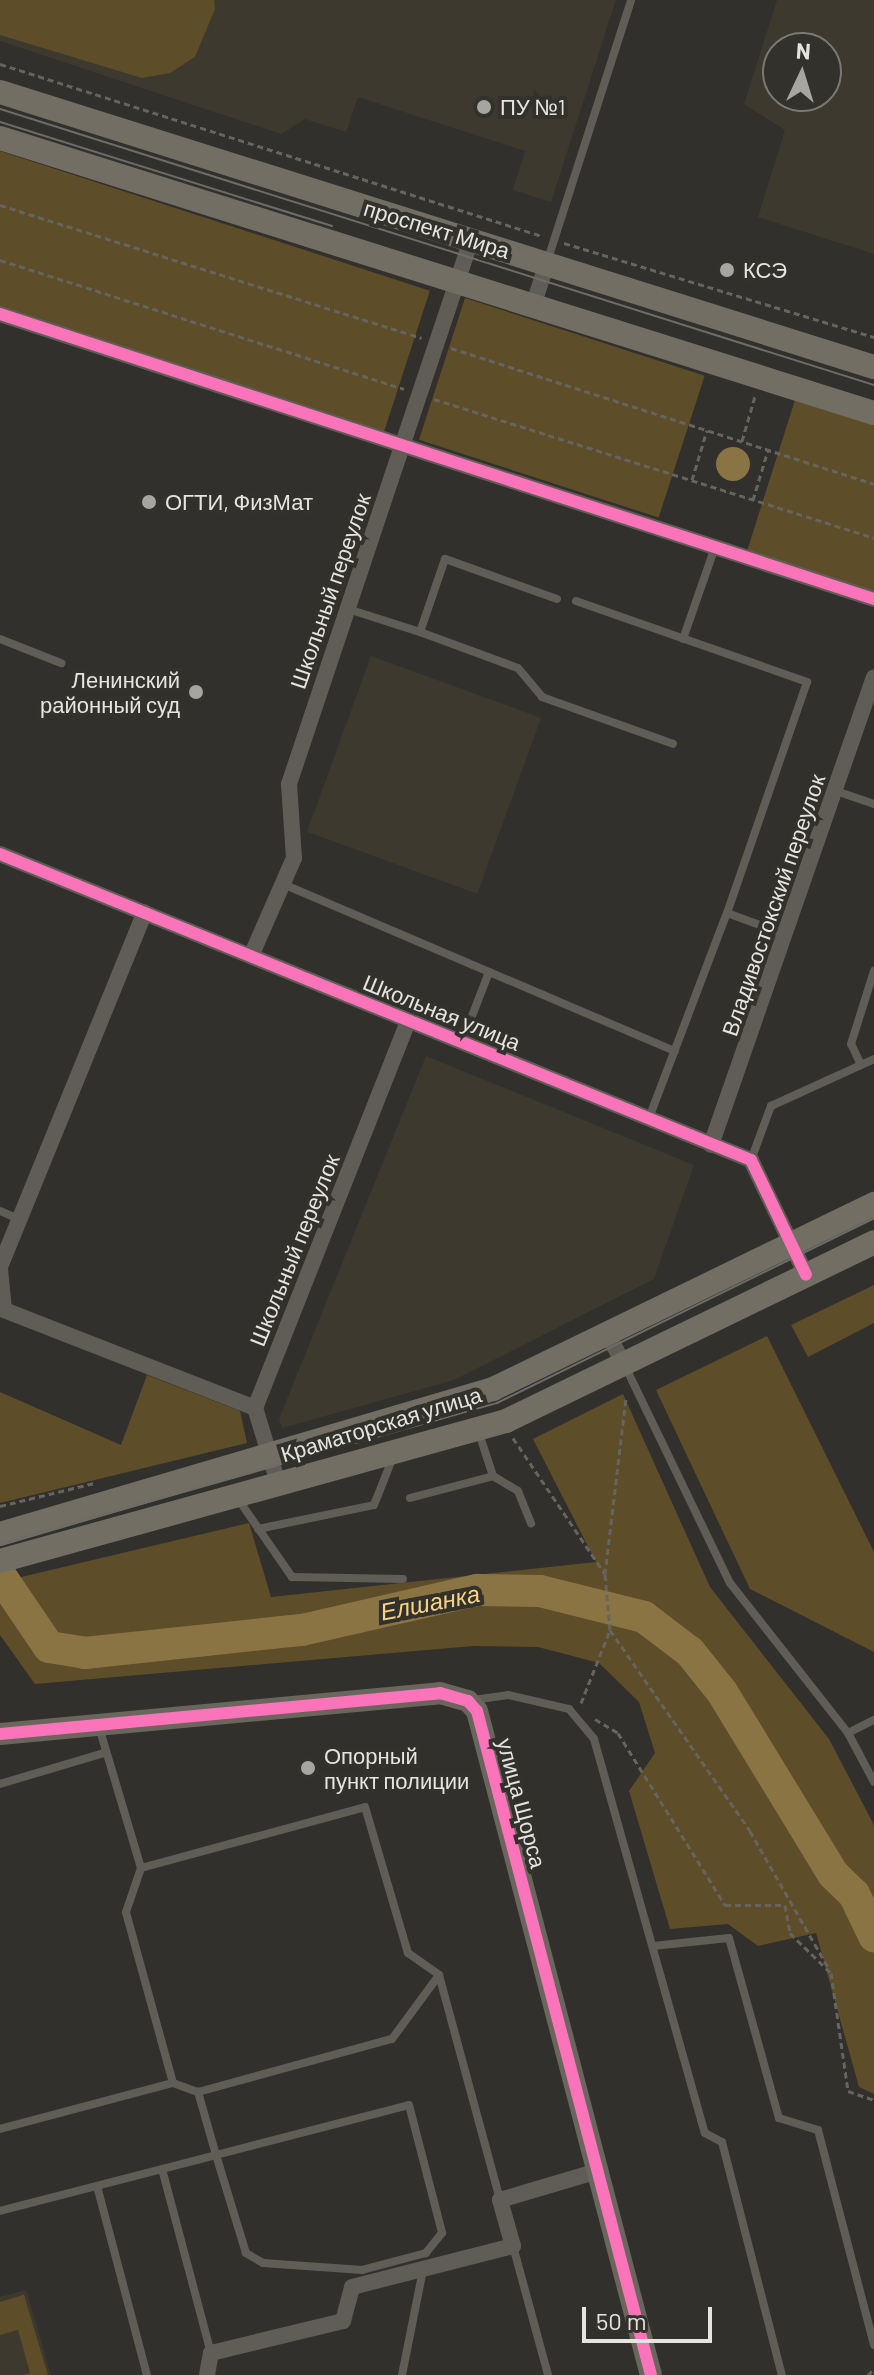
<!DOCTYPE html>
<html>
<head>
<meta charset="utf-8">
<style>
	body { margin:0 }
	#map { position:relative; width:874px; height:2375px; overflow:hidden; background:#32302d; font-family:Barlow,sans-serif }
	div>[style] { position:absolute }
	.built>* { inset:0; background:#3d392f; transform-origin:0 0 }
	.green>* { inset:0; background:#5d4d28; transform-origin:0 0 }
	.water>* { inset:0; background:#8a7444 }
	.round { border-radius:50% }
	.river>* { height:32px; margin:-16px; padding:0 16px; transform-origin:16px; border-radius:16px; background:#8a7444 }
	.path>* { height:3px; margin-top:-1.5px; transform-origin:0; background:repeating-linear-gradient(90deg,#66645f 0 6px,transparent 0 10px) }
	.lane>* { height:8px; margin:-4px; padding:0 4px; transform-origin:4px; border-radius:4px; background:#605d56 }
	.street>* { height:16px; margin:-8px; padding:0 8px; transform-origin:8px; border-radius:8px; background:#605d56 }
	.secondary>* { height:22px; margin:-11px; padding:0 11px; transform-origin:11px; border-radius:11px; background:#6a665e }
	.primary>* { height:24px; margin:-12px; padding:0 12px; transform-origin:12px; border-radius:12px; background:#726e64 }
	.tram>* { height:2px; margin:-1px; padding:0 1px; transform-origin:1px; border-radius:1px; background:#6e6c68 }
	.cycleway>* { height:12px; margin:-6px; padding:0 6px; transform-origin:6px; border-radius:6px; background:#fb73b8 }
	.dots>* { width:22px; height:22px; translate:-50% -50%; box-sizing:border-box; border:4px solid #33312c; border-radius:50% }
	span { translate:-50% -50%; white-space:nowrap; text-align:center; line-height:1.15; -webkit-text-stroke:8px #33312c; paint-order:stroke }
	.poi-label { font-size:22px; color:#e5e4e1 }
	.left { translate:0 -50%; text-align:left }
	.right { translate:-100% -50%; text-align:right }
	.street-label { font-size:22px; color:#e5e4e1 }
	.water-label { font-size:24px; color:#f7d383; font-style:italic }
	.north { position:absolute; left:762px; top:32px; width:80px; height:80px; box-sizing:border-box; background:#33312c; border:2px solid #7a7974; border-radius:50%; rotate:4deg; font-size:22px; font-weight:700; line-height:32px; text-align:center; color:#e5e4e1 }
	.north::after { content:''; display:block; margin:auto; width:28px; height:36px; background:#a6a5a2; clip-path:polygon(50% 0,100% 100%,50% 72%,0 100%) }
	.scale { position:absolute; left:582px; top:2307px; width:130px; height:36px; box-sizing:border-box; border:4px solid #e5e4e1; border-top:0; padding-left:10px; font-size:24px; line-height:28px; white-space:nowrap; color:#e5e4e1; -webkit-text-stroke:6px #33312c; paint-order:stroke }
</style>
</head>
<body>
<div id="map">
	<div class="built">
		<i style="clip-path:polygon(0 0,616px 0,551px 202px,513px 190px,525px 151px,358px 97px,346px 132px,305px 119px,281px 134px,0 41px)"></i>
		<i style="clip-path:polygon(evenodd,777px 0,874px 0,874px 254px,758px 217px,785px 130px,744px 104px,777px 0,778px 48px,826px 48px,826px 96px,778px 96px,778px 48px)"></i>
		<i style="left:371px;top:656px;width:181px;height:187px;rotate:20deg"></i>
		<i style="clip-path:polygon(426px 1056px,694px 1165px,654px 1279px,454px 1380px,282px 1428px,279px 1419px)"></i>
		<i style="clip-path:polygon(26px 2290px,51px 2375px,0 2375px,0 2297px)"></i>
	</div>
	<div class="green">
		<i style="clip-path:polygon(0 0,214px 0,215px 9px,195px 57px,170px 73px,142px 78px,0 35px)"></i>
		<i style="left:0;top:151px;width:452px;height:150px;rotate:18deg"></i>
		<i style="left:465px;top:298px;width:252px;height:149px;rotate:18deg"></i>
		<i style="clip-path:polygon(795px 400px,874px 424px,874px 591px,747px 551px)"></i>
		<i style="clip-path:polygon(874px 1285px,874px 1323px,808px 1357px,791px 1325px)"></i>
		<i style="clip-path:polygon(767px 1336px,874px 1552px,874px 1652px,750px 1589px,656px 1390px)"></i>
		<i style="clip-path:polygon(147px 1375px,240px 1411px,247px 1443px,0 1503px,0 1392px,121px 1445px)"></i>
		<i style="clip-path:polygon(623px 1394px,710px 1587px,829px 1739px,874px 1825px,874px 2094px,859px 2087px,816px 1933px,758px 1946px,728px 1924px,670px 1929px,629px 1791px,655px 1753px,639px 1702px,599px 1663px,538px 1647px,473px 1646px,35px 1684px,0 1635px,0 1582px,249px 1523px,271px 1597px,596px 1562px,533px 1439px)"></i>
		<i style="clip-path:polygon(23px 2295px,24px 2295px,48px 2375px,23px 2375px,30px 2373px,18px 2330px,0 2335px,0 2302px)"></i>
	</div>
	<div class="water">
		<i class="round" style="left:716px;top:447px;width:34px;height:34px"></i>
	</div>
	<div class="river">
		<i style="left:0;top:1575px;width:87px;rotate:55.8deg"></i>
		<i style="left:49px;top:1647px;width:36px;rotate:9deg"></i>
		<i style="left:85px;top:1653px;width:218px;rotate:-6.1deg"></i>
		<i style="left:302px;top:1630px;width:180px;rotate:-12.9deg"></i>
		<i style="left:477px;top:1590px;width:63px;rotate:0.9deg"></i>
		<i style="left:540px;top:1591px;width:107px;rotate:14deg"></i>
		<i style="left:644px;top:1617px;width:58px;rotate:37.3deg"></i>
		<i style="left:690px;top:1652px;width:51px;rotate:51.3deg"></i>
		<i style="left:722px;top:1692px;width:213px;rotate:58.6deg"></i>
		<i style="left:833px;top:1874px;width:29px;rotate:44deg"></i>
		<i style="left:854px;top:1894px;width:47px;rotate:64.5deg"></i>
	</div>
	<div class="path">
		<i style="left:0;top:64px;width:569px;rotate:17.61deg"></i>
		<i style="left:0;top:205px;width:442px;rotate:17.5deg"></i>
		<i style="left:564px;top:243px;width:324px;rotate:16.9deg"></i>
		<i style="left:0;top:260px;width:424px;rotate:17.7deg"></i>
		<i style="left:451px;top:348px;width:444px;rotate:17.8deg"></i>
		<i style="left:434px;top:399px;width:461px;rotate:17.5deg"></i>
		<i style="left:742px;top:441px;width:47px;rotate:-73.9deg"></i>
		<i style="left:692px;top:480px;width:52px;rotate:-73.3deg"></i>
		<i style="left:753px;top:500px;width:52px;rotate:-73.3deg"></i>
		<i style="left:513px;top:1438px;width:164px;rotate:55.9deg"></i>
		<i style="left:605px;top:1574px;width:176px;rotate:-83.2deg"></i>
		<i style="left:0;top:1506px;width:97px;rotate:-13.7deg"></i>
		<i style="left:610px;top:1630px;width:245px;rotate:55.1deg"></i>
		<i style="left:750px;top:1831px;width:159px;rotate:60.2deg"></i>
		<i style="left:581px;top:1703px;width:79px;rotate:-68.3deg"></i>
		<i style="left:610px;top:1630px;width:56px;rotate:-95.1deg"></i>
		<i style="left:595px;top:1719px;width:27px;rotate:31deg"></i>
		<i style="left:618px;top:1733px;width:203px;rotate:58.1deg"></i>
		<i style="left:725px;top:1905px;width:60px"></i>
		<i style="left:785px;top:1905px;width:28px;rotate:80deg"></i>
		<i style="left:790px;top:1933px;width:57px;rotate:44.3deg"></i>
		<i style="left:831px;top:1973px;width:119px;rotate:81.8deg"></i>
		<i style="left:848px;top:2091px;width:28px;rotate:19deg"></i>
		<i style="left:868px;top:2375px;width:8px;rotate:-45deg"></i>
	</div>
	<div class="lane">
		<i style="left:547px;top:262px;width:275px;rotate:-72.2deg"></i>
		<i style="left:557px;top:599px;width:119px;rotate:-160.3deg"></i>
		<i style="left:445px;top:559px;width:77px;rotate:108.9deg"></i>
		<i style="left:420px;top:632px;width:104px;rotate:20.2deg"></i>
		<i style="left:518px;top:668px;width:38px;rotate:50deg"></i>
		<i style="left:542px;top:697px;width:139px;rotate:19.7deg"></i>
		<i style="left:576px;top:601px;width:245px;rotate:19.3deg"></i>
		<i style="left:807px;top:682px;width:244px;rotate:109.1deg"></i>
		<i style="left:348px;top:609px;width:76px;rotate:17.7deg"></i>
		<i style="left:0;top:639px;width:66px;rotate:21.5deg"></i>
		<i style="left:683px;top:639px;width:97px;rotate:-70.8deg"></i>
		<i style="left:836px;top:791px;width:40px;rotate:18.9deg"></i>
		<i style="left:283px;top:884px;width:426px;rotate:23.1deg"></i>
		<i style="left:462px;top:1042px;width:75px;rotate:-68.9deg"></i>
		<i style="left:861px;top:1065px;width:23px;rotate:-115deg"></i>
		<i style="left:851px;top:1044px;width:77px;rotate:-72.5deg"></i>
		<i style="left:649px;top:1118px;width:219px;rotate:-69.2deg"></i>
		<i style="left:727px;top:913px;width:62px;rotate:19.9deg"></i>
		<i style="left:751px;top:1160px;width:58px;rotate:-69.7deg"></i>
		<i style="left:771px;top:1106px;width:113px;rotate:-24.5deg"></i>
		<i style="left:0;top:1211px;width:21px;rotate:23deg"></i>
		<i style="left:625px;top:1366px;width:241px;rotate:64.2deg"></i>
		<i style="left:730px;top:1583px;width:191px;rotate:51.8deg"></i>
		<i style="left:848px;top:1733px;width:55px;rotate:62deg"></i>
		<i style="left:493px;top:1476px;width:29px;rotate:31deg"></i>
		<i style="left:518px;top:1491px;width:35px;rotate:68deg"></i>
		<i style="left:410px;top:1498px;width:86px;rotate:-14.8deg"></i>
		<i style="left:493px;top:1476px;width:45px;rotate:-108deg"></i>
		<i style="left:238px;top:1499px;width:95px;rotate:55.3deg"></i>
		<i style="left:292px;top:1577px;width:111px;rotate:1deg"></i>
		<i style="left:258px;top:1529px;width:118px;rotate:-11.7deg"></i>
		<i style="left:374px;top:1505px;width:52px;rotate:-68.4deg"></i>
		<i style="left:473px;top:1700px;width:35px;rotate:-8deg"></i>
		<i style="left:508px;top:1695px;width:63px;rotate:12.9deg"></i>
		<i style="left:569px;top:1709px;width:39px;rotate:50deg"></i>
		<i style="left:594px;top:1739px;width:409px;rotate:74.3deg"></i>
		<i style="left:705px;top:2133px;width:19px;rotate:28deg"></i>
		<i style="left:722px;top:2142px;width:241px;rotate:75.6deg"></i>
		<i style="left:99px;top:1727px;width:147px;rotate:73.4deg"></i>
		<i style="left:848px;top:1733px;width:29px;rotate:-27deg"></i>
		<i style="left:0;top:1784px;width:109px;rotate:-16.6deg"></i>
		<i style="left:653px;top:1946px;width:76px;rotate:-6deg"></i>
		<i style="left:729px;top:1938px;width:187px;rotate:74.5deg"></i>
		<i style="left:779px;top:2118px;width:41px;rotate:17.1deg"></i>
		<i style="left:818px;top:2130px;width:222px;rotate:75.4deg"></i>
		<i style="left:173px;top:2083px;width:177px;rotate:-105.4deg"></i>
		<i style="left:126px;top:1912px;width:46px;rotate:-71.2deg"></i>
		<i style="left:141px;top:1868px;width:232px;rotate:-15.2deg"></i>
		<i style="left:365px;top:1807px;width:152px;rotate:73.6deg"></i>
		<i style="left:408px;top:1953px;width:38px;rotate:35deg"></i>
		<i style="left:439px;top:1975px;width:233px;rotate:74.8deg"></i>
		<i style="left:409px;top:2105px;width:132px;rotate:75.5deg"></i>
		<i style="left:442px;top:2233px;width:26px;rotate:129deg"></i>
		<i style="left:426px;top:2253px;width:66px;rotate:165.1deg"></i>
		<i style="left:362px;top:2270px;width:99px;rotate:-176deg"></i>
		<i style="left:263px;top:2263px;width:20px;rotate:-150deg"></i>
		<i style="left:246px;top:2253px;width:102px;rotate:-107deg"></i>
		<i style="left:216px;top:2155px;width:199px;rotate:-14.5deg"></i>
		<i style="left:0;top:2129px;width:179px;rotate:-14.9deg"></i>
		<i style="left:173px;top:2083px;width:27px;rotate:20deg"></i>
		<i style="left:198px;top:2092px;width:201px;rotate:-15.3deg"></i>
		<i style="left:392px;top:2039px;width:79px;rotate:-53.7deg"></i>
		<i style="left:162px;top:2169px;width:190px;rotate:75.1deg"></i>
		<i style="left:97px;top:2186px;width:196px;rotate:75.2deg"></i>
		<i style="left:0;top:2211px;width:223px;rotate:-14.5deg"></i>
		<i style="left:216px;top:2155px;width:66px;rotate:-105.9deg"></i>
		<i style="left:513px;top:2246px;width:134px;rotate:74.8deg"></i>
		<i style="left:402px;top:2375px;width:107px;rotate:-78.7deg"></i>
	</div>
	<div class="street">
		<i style="left:533px;top:306px;width:45px;rotate:-72deg"></i>
		<i style="left:0;top:314px;width:919px;rotate:18.06deg"></i>
		<i style="left:0;top:854px;width:811px;rotate:22.17deg"></i>
		<i style="left:751px;top:1160px;width:127px;rotate:64.4deg"></i>
		<i style="left:251px;top:956px;width:107px;rotate:-66.3deg"></i>
		<i style="left:294px;top:858px;width:74px;rotate:-93.9deg"></i>
		<i style="left:289px;top:784px;width:574px;rotate:-71.5deg"></i>
		<i style="left:711px;top:1145px;width:495px;rotate:-70.8deg"></i>
		<i style="left:0;top:1267px;width:383px;rotate:-67.8deg"></i>
		<i style="left:0;top:1269px;width:41px;rotate:84.4deg"></i>
		<i style="left:4px;top:1310px;width:269px;rotate:21.3deg"></i>
		<i style="left:607px;top:1334px;width:34px;rotate:60deg"></i>
		<i style="left:278px;top:1483px;width:78px;rotate:-107deg"></i>
		<i style="left:255px;top:1408px;width:417px;rotate:-68.4deg"></i>
		<i style="left:207px;top:2375px;width:22px;rotate:-80deg"></i>
		<i style="left:211px;top:2353px;width:136px;rotate:-13.6deg"></i>
		<i style="left:343px;top:2321px;width:35px;rotate:-75deg"></i>
		<i style="left:352px;top:2287px;width:166px;rotate:-14.3deg"></i>
		<i style="left:513px;top:2246px;width:48px;rotate:-105.8deg"></i>
		<i style="left:500px;top:2200px;width:102px;rotate:-16.5deg"></i>
	</div>
	<div class="secondary">
		<i style="left:0;top:1734px;width:442px;rotate:-5.3deg"></i>
		<i style="left:440px;top:1693px;width:29px;rotate:16deg"></i>
		<i style="left:468px;top:1701px;width:13px;rotate:48deg"></i>
		<i style="left:477px;top:1711px;width:686px;rotate:75.32deg"></i>
	</div>
	<div class="primary">
		<i style="left:0;top:92px;width:916px;rotate:17.47deg"></i>
		<i style="left:0;top:138px;width:916px;rotate:17.47deg"></i>
		<i style="left:0;top:1534px;width:514px;rotate:-16.39deg"></i>
		<i style="left:493px;top:1389px;width:424px;rotate:-25.9deg"></i>
		<i style="left:0;top:1561px;width:525px;rotate:-15.47deg"></i>
		<i style="left:506px;top:1421px;width:409px;rotate:-25.9deg"></i>
	</div>
	<div class="tram">
		<i style="left:0;top:109px;width:917px;rotate:17.53deg"></i>
		<i style="left:0;top:122px;width:348px;rotate:17.4deg"></i>
		<i style="left:0;top:1544px;width:517px;rotate:-15.84deg"></i>
		<i style="left:497px;top:1403px;width:420px;rotate:-26.1deg"></i>
	</div>
	<div class="cycleway">
		<i style="left:0;top:314px;width:919px;rotate:18.06deg"></i>
		<i style="left:0;top:854px;width:811px;rotate:22.17deg"></i>
		<i style="left:751px;top:1160px;width:127px;rotate:64.4deg"></i>
		<i style="left:0;top:1734px;width:442px;rotate:-5.3deg"></i>
		<i style="left:440px;top:1693px;width:29px;rotate:16deg"></i>
		<i style="left:468px;top:1701px;width:13px;rotate:48deg"></i>
		<i style="left:477px;top:1711px;width:686px;rotate:75.32deg"></i>
	</div>
	<div class="dots">
		<i style="left:484px;top:107px;background:#a6a5a2"></i>
		<i style="left:727px;top:270px;background:#a6a5a2"></i>
		<i style="left:149px;top:502px;background:#a6a5a2"></i>
		<i style="left:196px;top:692px;background:#a6a5a2"></i>
		<i style="left:308px;top:1768px;background:#a6a5a2"></i>
	</div>
	<div class="poi-label">
		<span class="left" style="left:500px;top:107px">ПУ №1</span>
		<span class="left" style="left:743px;top:270px">КСЭ</span>
		<span class="left" style="left:165px;top:502px">ОГТИ, ФизМат</span>
		<span class="right" style="left:180px;top:692px">Ленинский<br>районный суд</span>
		<span class="left" style="left:324px;top:1768px">Опорный<br>пункт полиции</span>
	</div>
	<div class="street-label">
		<span style="left:437px;top:229px;rotate:17deg">проспект Мира</span>
		<span style="left:330px;top:591px;rotate:-71deg">Школьный переулок</span>
		<span style="left:773px;top:905px;rotate:-71deg">Владивостокский переулок</span>
		<span style="left:442px;top:1012px;rotate:22deg">Школьная улица</span>
		<span style="left:294px;top:1250px;rotate:-68deg">Школьный переулок</span>
		<span style="left:381px;top:1424px;rotate:-17deg">Краматорская улица</span>
		<span style="left:522px;top:1803px;rotate:75deg">улица Щорса</span>
	</div>
	<div class="water-label">
		<span style="left:430px;top:1602px;rotate:-11deg">Елшанка</span>
	</div>
	<div class="north">N</div>
	<div class="scale">50 m</div>
</div>
</body>
</html>
